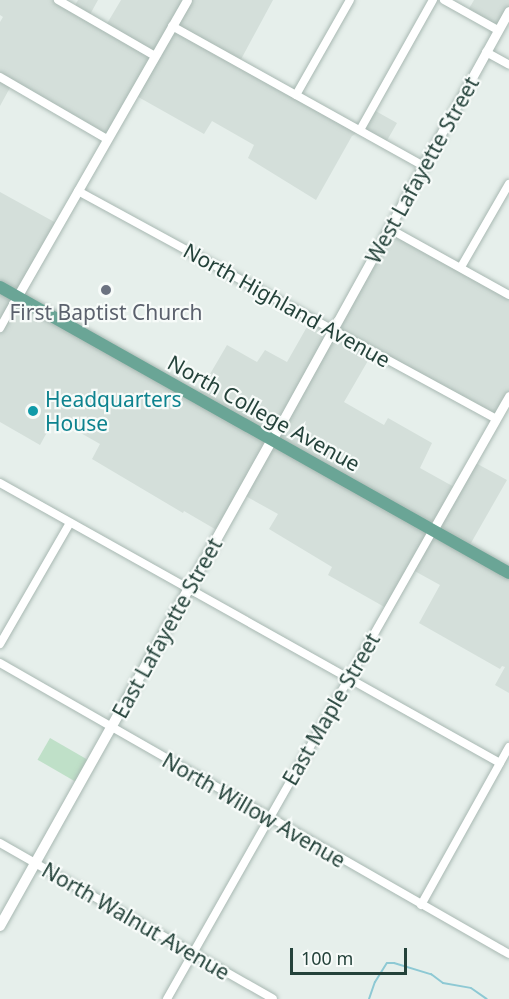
<!DOCTYPE html>
<html>
<head>
<meta charset="utf-8">
<style>
	body { margin:0 }
	#map { position:relative; width:509px; height:999px; overflow:hidden; background:#e6efeb; font-family:"Noto Sans",sans-serif }
	div>[style] { position:absolute }
	.built>* { inset:0; background:#d4dfda }
	.green>* { inset:0; background:#bfe0c8; transform-origin:0 0 }
	.stream>* { height:2px; margin:-1px; padding:0 1px; transform-origin:1px; border-radius:1px; background:#8ec9d4 }
	.roads { filter:drop-shadow(0 0 2px #a8b8b2) drop-shadow(0 0 2px #a8b8b2) }
	.minor>* { height:8px; margin:-4px; padding:0 4px; transform-origin:4px; border-radius:4px; background:#fff }
	.tertiary>* { height:9px; margin:-4.5px; padding:0 4.5px; transform-origin:4.5px; border-radius:4.5px; background:#fff }
	.secondary>* { height:10px; margin:-5px; padding:0 5px; transform-origin:5px; border-radius:5px; background:#fff }
	.primary>* { height:12px; margin:-6px; padding:0 6px; transform-origin:6px; border-radius:6px; background:#6aa596 }
	.dots>* { width:16px; height:16px; translate:-50% -50%; box-sizing:border-box; border:3px solid #f7fbf9; border-radius:50% }
	span { translate:-50% -50%; white-space:nowrap; text-align:center; line-height:1.15; -webkit-text-stroke:4.5px #f7fbf9; paint-order:stroke }
	.street-label { font-size:21px; color:#24423a }
	.worship-label { font-size:21px; color:#5b616d }
	.culture-label { font-size:21px; color:#0d838f }
	.left { translate:0 -50%; text-align:left }
	.scale { position:absolute; left:290px; top:948px; width:117px; height:27px; box-sizing:border-box; border:3px solid #24423a; border-top:0; padding-left:8px; font-size:18px; line-height:21px; white-space:nowrap; color:#24423a; -webkit-text-stroke:4px #f7fbf9; paint-order:stroke }
</style>
</head>
<body>
<div id="map">
	<div class="built">
		<i style="clip-path:polygon(0 0,58px 0,73px 9px,78px 0,98px 0,88px 18px,105px 27px,121px 0,273px 0,239px 63px,359px 130px,372px 109px,397px 123px,385px 144px,360px 131px,352px 136px,316px 200px,248px 158px,254px 145px,212px 121px,204px 134px,133px 94px,107px 139px,12px 84px,0 106px,0 22px,3px 17px,0 15px)"></i>
		<i style="clip-path:polygon(474px 0,509px 0,509px 11px,498px 30px,467px 12px)"></i>
		<i style="clip-path:polygon(0 192px,58px 224px,18px 297px,196px 398px,227px 345px,257px 362px,265px 350px,287px 362px,312px 318px,334px 330px,390px 229px,509px 295px,509px 396px,496px 419px,373px 352px,344px 402px,384px 425px,388px 418px,432px 443px,420px 468px,456px 488px,472px 461px,507px 480px,467px 550px,509px 573px,509px 693px,495px 685px,505px 667px,502px 666px,500px 669px,419px 623px,440px 585px,411px 569px,388px 609px,328px 575px,332px 567px,269px 529px,278px 514px,242px 494px,220px 532px,184px 511px,183px 513px,92px 459px,100px 444px,58px 420px,54px 426px,51px 425px,40px 445px,0 422px)"></i>
	</div>
	<div class="green">
		<i style="left:50px;top:738px;width:48px;height:25px;rotate:30deg"></i>
	</div>
	<div class="stream">
		<i style="left:369px;top:999px;width:18px;rotate:-71deg"></i>
		<i style="left:375px;top:982px;width:22px;rotate:-58deg"></i>
		<i style="left:387px;top:963px;width:7px"></i>
		<i style="left:394px;top:963px;width:39px;rotate:17deg"></i>
		<i style="left:431px;top:974px;width:15px;rotate:37deg"></i>
		<i style="left:443px;top:983px;width:28px;rotate:10deg"></i>
		<i style="left:471px;top:988px;width:19px;rotate:35deg"></i>
	</div>
	<div class="roads">
		<div class="minor">
			<i style="left:58px;top:0;width:112px;rotate:30deg"></i>
			<i style="left:444px;top:0;width:62px;rotate:29.1deg"></i>
			<i style="left:172px;top:26px;width:288px;rotate:29.1deg"></i>
			<i style="left:486px;top:52px;width:26px;rotate:29deg"></i>
			<i style="left:0;top:77px;width:124px;rotate:30.1deg"></i>
			<i style="left:296px;top:95px;width:109px;rotate:-60.4deg"></i>
			<i style="left:360px;top:130px;width:149px;rotate:-60.7deg"></i>
			<i style="left:78px;top:191px;width:476px;rotate:28.6deg"></i>
			<i style="left:390px;top:229px;width:136px;rotate:29deg"></i>
			<i style="left:461px;top:267px;width:96px;rotate:-60deg"></i>
			<i style="left:0;top:328px;width:35px;rotate:-61deg"></i>
			<i style="left:0;top:483px;width:573px;rotate:29.25deg"></i>
			<i style="left:0;top:644px;width:140px;rotate:-60deg"></i>
			<i style="left:0;top:663px;width:586px;rotate:29.76deg"></i>
			<i style="left:0;top:843px;width:314px;rotate:29.7deg"></i>
			<i style="left:421px;top:905px;width:181px;rotate:-60.9deg"></i>
			<i style="left:167px;top:999px;width:539px;rotate:-60.44deg"></i>
		</div>
		<div class="tertiary">
			<i style="left:17px;top:297px;width:342px;rotate:-60.2deg"></i>
			<i style="left:272px;top:440px;width:490px;rotate:-61.1deg"></i>
			<i style="left:433px;top:530px;width:154px;rotate:-60.4deg"></i>
		</div>
		<div class="secondary">
			<i style="left:0;top:926px;width:557px;rotate:-60.77deg"></i>
		</div>
		<div class="primary">
			<i style="left:0;top:287px;width:584px;rotate:29.33deg"></i>
		</div>
	</div>
	<div class="dots">
		<i style="left:106px;top:290px;background:#6b7280"></i>
		<i style="left:33px;top:411px;background:#0f9aa8"></i>
	</div>
	<div class="street-label">
		<span style="left:422px;top:170px;rotate:-61deg">West Lafayette Street</span>
		<span style="left:287px;top:305px;rotate:29deg">North Highland Avenue</span>
		<span style="left:264px;top:413px;rotate:29deg">North College Avenue</span>
		<span style="left:167px;top:628px;rotate:-61deg">East Lafayette Street</span>
		<span style="left:331px;top:709px;rotate:-60deg">East Maple Street</span>
		<span style="left:254px;top:810px;rotate:30deg">North Willow Avenue</span>
		<span style="left:136px;top:921px;rotate:30deg">North Walnut Avenue</span>
	</div>
	<div class="worship-label">
		<span style="left:106px;top:312px">First Baptist Church</span>
	</div>
	<div class="culture-label">
		<span class="left" style="left:45px;top:411px">Headquarters<br>House</span>
	</div>
	<div class="scale">100 m</div>
</div>
</body>
</html>
